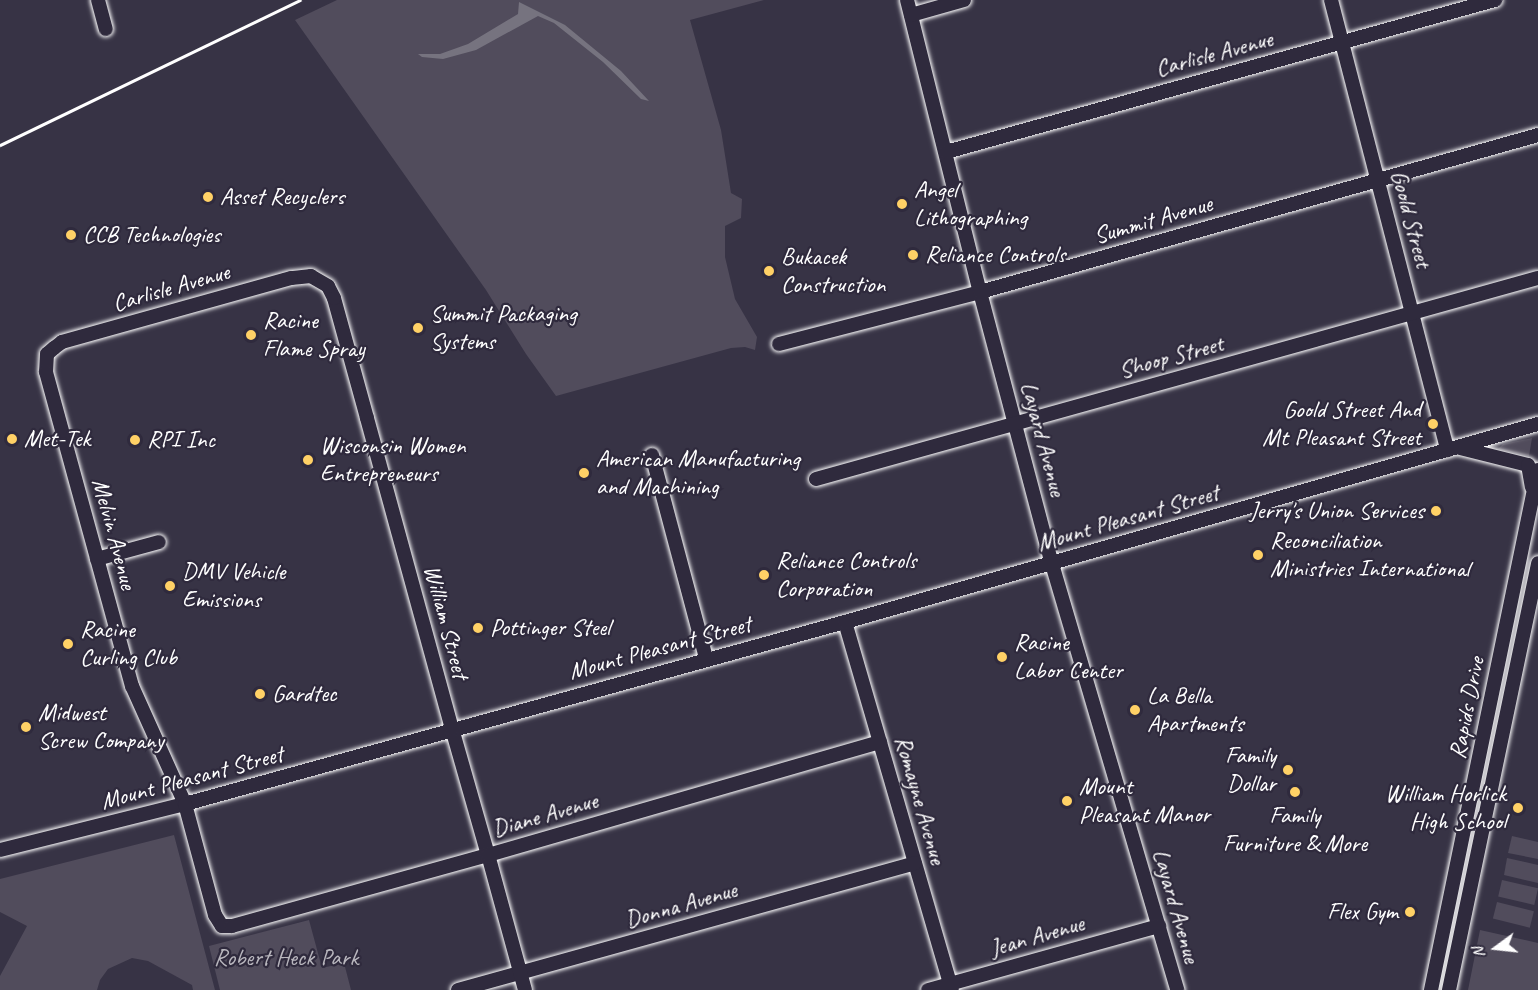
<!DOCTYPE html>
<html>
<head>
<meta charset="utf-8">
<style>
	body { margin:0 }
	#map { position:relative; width:1538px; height:990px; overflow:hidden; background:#373345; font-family:Caveat,sans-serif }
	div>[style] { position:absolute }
	.green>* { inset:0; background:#514c5c; transform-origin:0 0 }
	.water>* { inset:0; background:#76737f }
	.roads { filter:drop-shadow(0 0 2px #fff) drop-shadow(0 0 2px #fff) }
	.minor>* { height:14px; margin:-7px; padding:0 7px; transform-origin:7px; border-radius:7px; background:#2f2a3d }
	.rail>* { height:3px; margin:-1.5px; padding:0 1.5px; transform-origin:1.5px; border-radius:1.5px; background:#fff }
	.dots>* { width:16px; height:16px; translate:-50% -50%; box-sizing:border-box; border:3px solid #2f2a3d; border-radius:50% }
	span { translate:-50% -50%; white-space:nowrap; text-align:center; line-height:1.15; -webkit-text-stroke:4.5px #2f2a3d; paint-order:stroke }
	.street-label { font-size:24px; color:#fff }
	.poi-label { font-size:24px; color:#fff }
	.left { translate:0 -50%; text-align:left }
	.right { translate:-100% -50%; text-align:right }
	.park-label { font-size:24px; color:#b9b7be }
	.north { position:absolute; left:1466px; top:918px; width:60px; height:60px; -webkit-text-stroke:4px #2f2a3d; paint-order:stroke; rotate:255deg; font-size:16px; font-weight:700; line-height:24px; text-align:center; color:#fff }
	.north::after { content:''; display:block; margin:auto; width:21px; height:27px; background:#fff; clip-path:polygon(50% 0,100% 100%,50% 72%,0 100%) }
</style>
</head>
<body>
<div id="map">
	<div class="green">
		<i style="clip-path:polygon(337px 0,764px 0,690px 20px,721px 130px,731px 193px,742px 199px,741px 218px,725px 226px,725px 257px,735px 299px,757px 337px,755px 350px,745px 347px,731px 348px,556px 396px,526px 354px,486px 290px,295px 20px)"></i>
		<i style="clip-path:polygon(1532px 438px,1529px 456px,1498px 449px,1503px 444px)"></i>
		<i style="clip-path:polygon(174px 835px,215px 990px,193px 990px,192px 985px,148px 961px,132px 958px,108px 969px,100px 980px,97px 990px,0 990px,0 976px,27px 926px,0 912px,0 879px)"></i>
		<i style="clip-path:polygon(1512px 836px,1538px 842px,1538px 859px,1508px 853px)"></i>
		<i style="clip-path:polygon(1507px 858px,1538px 865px,1538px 883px,1504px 875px)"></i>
		<i style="left:1502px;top:880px;width:37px;height:17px;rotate:13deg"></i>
		<i style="left:1497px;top:902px;width:38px;height:17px;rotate:14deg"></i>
		<i style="clip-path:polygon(309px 920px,322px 968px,344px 963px,351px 990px,220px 990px,209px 946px)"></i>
		<i style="clip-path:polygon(1480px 930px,1538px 943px,1538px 990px,1468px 990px)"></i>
	</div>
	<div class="water">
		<i style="clip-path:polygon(519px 2px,565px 25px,621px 71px,649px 101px,641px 99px,603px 62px,554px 23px,538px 16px,476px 50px,443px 59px,422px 57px,418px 54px,440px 54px,468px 44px,518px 14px)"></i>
	</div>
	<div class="roads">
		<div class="minor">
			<i style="left:98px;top:0;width:30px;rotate:75deg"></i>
			<i style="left:907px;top:0;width:301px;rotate:76deg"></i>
			<i style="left:980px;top:292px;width:281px;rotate:75.2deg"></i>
			<i style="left:1052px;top:564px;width:444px;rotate:73.6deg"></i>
			<i style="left:1331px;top:0;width:465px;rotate:75.5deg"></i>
			<i style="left:911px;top:15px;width:55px;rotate:-15.8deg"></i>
			<i style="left:946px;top:152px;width:570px;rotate:-15.48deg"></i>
			<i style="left:779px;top:344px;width:208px;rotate:-14.5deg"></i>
			<i style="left:980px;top:292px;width:580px;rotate:-15.71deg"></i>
			<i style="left:1460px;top:448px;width:70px;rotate:14deg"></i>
			<i style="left:1528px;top:465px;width:22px;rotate:80deg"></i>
			<i style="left:652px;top:455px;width:210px;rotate:75.1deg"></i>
			<i style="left:816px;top:479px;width:749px;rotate:-15.56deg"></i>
			<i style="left:97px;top:559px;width:64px;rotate:-15.3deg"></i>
			<i style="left:845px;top:622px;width:383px;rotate:73.8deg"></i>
			<i style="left:0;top:850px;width:191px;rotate:-14deg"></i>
			<i style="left:185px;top:804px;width:685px;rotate:-15.42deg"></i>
			<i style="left:845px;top:622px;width:721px;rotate:-15.95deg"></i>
			<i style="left:458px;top:990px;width:474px;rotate:-15.5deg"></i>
			<i style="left:525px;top:990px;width:140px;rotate:-105.3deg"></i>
			<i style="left:488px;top:855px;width:131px;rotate:-105.9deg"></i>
			<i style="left:452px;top:729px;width:322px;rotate:-105.3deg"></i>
			<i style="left:367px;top:418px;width:124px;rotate:-105.4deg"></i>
			<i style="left:334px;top:298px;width:13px;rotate:-117deg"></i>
			<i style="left:328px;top:286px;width:20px;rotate:-150deg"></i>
			<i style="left:311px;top:276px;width:20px;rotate:174deg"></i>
			<i style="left:291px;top:278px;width:238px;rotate:164.4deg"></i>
			<i style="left:62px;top:342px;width:10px;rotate:143deg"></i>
			<i style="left:54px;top:348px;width:9px;rotate:139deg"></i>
			<i style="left:47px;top:354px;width:18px;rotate:93deg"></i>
			<i style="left:46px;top:372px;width:326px;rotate:74.7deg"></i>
			<i style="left:132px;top:686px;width:129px;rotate:65.8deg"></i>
			<i style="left:185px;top:804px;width:115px;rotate:74.9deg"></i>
			<i style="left:215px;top:915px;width:13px;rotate:58deg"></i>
			<i style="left:222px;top:926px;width:10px"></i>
			<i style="left:232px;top:926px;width:266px;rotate:-15.5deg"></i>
			<i style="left:488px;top:855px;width:408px;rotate:-16.1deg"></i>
			<i style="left:928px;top:990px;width:240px;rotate:-15.5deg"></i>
			<i style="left:1431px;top:990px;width:531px;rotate:-78.37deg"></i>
			<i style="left:1449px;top:990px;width:436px;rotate:-78.2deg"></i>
		</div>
	</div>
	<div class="rail">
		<i style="left:0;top:145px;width:333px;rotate:-25.8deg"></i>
	</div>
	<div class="dots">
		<i style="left:208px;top:197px;background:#ffd166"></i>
		<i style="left:902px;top:204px;background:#ffd166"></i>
		<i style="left:71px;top:235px;background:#ffd166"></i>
		<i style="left:913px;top:255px;background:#ffd166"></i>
		<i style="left:769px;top:271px;background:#ffd166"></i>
		<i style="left:418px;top:328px;background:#ffd166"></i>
		<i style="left:251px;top:335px;background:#ffd166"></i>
		<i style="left:1433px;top:424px;background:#ffd166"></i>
		<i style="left:12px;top:439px;background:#ffd166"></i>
		<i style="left:135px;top:440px;background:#ffd166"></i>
		<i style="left:308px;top:460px;background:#ffd166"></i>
		<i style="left:584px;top:473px;background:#ffd166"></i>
		<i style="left:1436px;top:511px;background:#ffd166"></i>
		<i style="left:1258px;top:555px;background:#ffd166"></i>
		<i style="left:764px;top:575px;background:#ffd166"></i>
		<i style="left:170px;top:586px;background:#ffd166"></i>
		<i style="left:478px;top:628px;background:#ffd166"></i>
		<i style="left:68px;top:644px;background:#ffd166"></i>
		<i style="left:1002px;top:657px;background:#ffd166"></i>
		<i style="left:260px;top:694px;background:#ffd166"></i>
		<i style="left:1135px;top:710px;background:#ffd166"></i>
		<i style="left:26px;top:727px;background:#ffd166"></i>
		<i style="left:1288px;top:770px;background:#ffd166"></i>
		<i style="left:1295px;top:792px;background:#ffd166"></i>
		<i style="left:1067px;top:801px;background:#ffd166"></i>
		<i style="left:1518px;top:808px;background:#ffd166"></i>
		<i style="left:1410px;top:912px;background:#ffd166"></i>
	</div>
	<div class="street-label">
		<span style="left:1214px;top:54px;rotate:-15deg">Carlisle Avenue</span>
		<span style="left:1411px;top:219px;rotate:75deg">Goold Street</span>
		<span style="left:1153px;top:220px;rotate:-16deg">Summit Avenue</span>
		<span style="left:171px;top:288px;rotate:-16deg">Carlisle Avenue</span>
		<span style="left:1171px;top:357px;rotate:-15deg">Shoop Street</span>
		<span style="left:1043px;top:439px;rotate:75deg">Layard Avenue</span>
		<span style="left:1128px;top:518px;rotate:-16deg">Mount Pleasant Street</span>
		<span style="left:114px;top:534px;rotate:75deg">Melvin Avenue</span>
		<span style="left:446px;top:622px;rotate:75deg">William Street</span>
		<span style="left:660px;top:648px;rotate:-15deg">Mount Pleasant Street</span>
		<span style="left:1467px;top:708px;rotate:-79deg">Rapids Drive</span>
		<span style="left:192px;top:778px;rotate:-15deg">Mount Pleasant Street</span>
		<span style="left:920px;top:800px;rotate:74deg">Romayne Avenue</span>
		<span style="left:545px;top:815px;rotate:-16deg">Diane Avenue</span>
		<span style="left:681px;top:905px;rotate:-16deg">Donna Avenue</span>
		<span style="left:1176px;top:906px;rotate:74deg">Layard Avenue</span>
		<span style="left:1037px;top:936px;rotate:-16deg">Jean Avenue</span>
	</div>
	<div class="poi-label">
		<span class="left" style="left:914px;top:204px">Angel<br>Lithographing</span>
		<span class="left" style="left:220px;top:197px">Asset Recyclers</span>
		<span class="left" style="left:83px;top:235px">CCB Technologies</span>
		<span class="left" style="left:925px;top:255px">Reliance Controls</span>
		<span class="left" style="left:781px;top:271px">Bukacek<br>Construction</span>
		<span class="left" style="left:430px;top:328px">Summit Packaging<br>Systems</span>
		<span class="left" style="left:263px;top:335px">Racine<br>Flame Spray</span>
		<span class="right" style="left:1421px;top:424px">Goold Street And<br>Mt Pleasant Street</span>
		<span class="left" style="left:24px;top:439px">Met-Tek</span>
		<span class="left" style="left:147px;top:440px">RPI Inc</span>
		<span class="left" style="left:320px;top:460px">Wisconsin Women<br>Entrepreneurs</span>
		<span class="left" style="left:596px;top:473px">American Manufacturing<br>and Machining</span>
		<span class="right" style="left:1424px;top:511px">Jerry's Union Services</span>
		<span class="left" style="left:1270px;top:555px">Reconciliation<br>Ministries International</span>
		<span class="left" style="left:776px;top:575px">Reliance Controls<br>Corporation</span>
		<span class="left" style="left:182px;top:586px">DMV Vehicle<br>Emissions</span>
		<span class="left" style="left:490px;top:628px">Pottinger Steel</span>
		<span class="left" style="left:80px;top:644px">Racine<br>Curling Club</span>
		<span class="left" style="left:1014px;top:657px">Racine<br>Labor Center</span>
		<span class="left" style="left:272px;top:694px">Gardtec</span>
		<span class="left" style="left:1147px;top:710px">La Bella<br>Apartments</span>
		<span class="left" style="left:38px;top:727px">Midwest<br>Screw Company</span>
		<span class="right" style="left:1276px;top:770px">Family<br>Dollar</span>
		<span class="left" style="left:1079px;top:801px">Mount<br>Pleasant Manor</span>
		<span class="right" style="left:1506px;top:808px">William Horlick<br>High School</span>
		<span style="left:1295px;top:830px">Family<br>Furniture &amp; More</span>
		<span class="right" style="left:1398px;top:912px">Flex Gym</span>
	</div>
	<div class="park-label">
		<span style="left:286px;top:958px">Robert Heck Park</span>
	</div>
	<div class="north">N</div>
</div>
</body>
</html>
